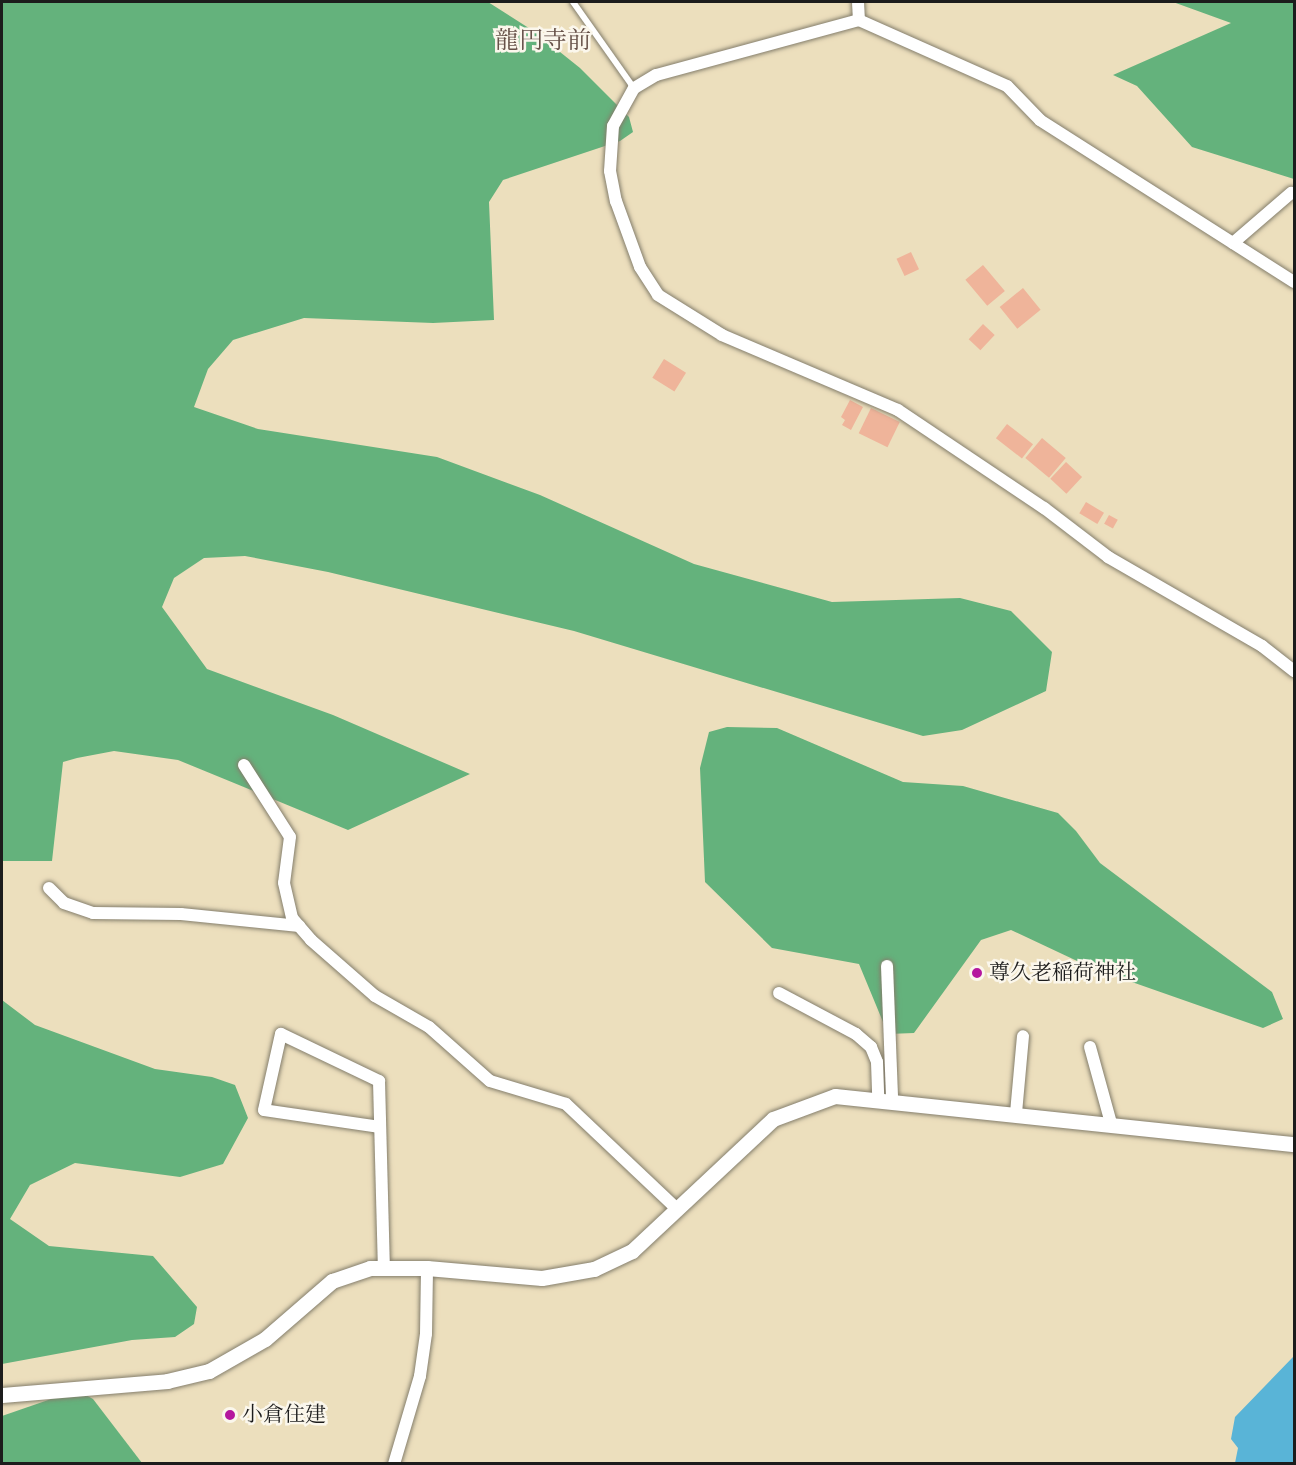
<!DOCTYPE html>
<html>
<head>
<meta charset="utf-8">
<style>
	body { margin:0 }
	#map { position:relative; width:1296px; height:1465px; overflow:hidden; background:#ecdfbd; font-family:"IM FELL Double Pica","Noto Serif JP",serif }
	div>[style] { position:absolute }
	.forest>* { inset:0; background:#64b27c }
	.water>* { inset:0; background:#59b4d7 }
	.building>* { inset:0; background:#efb49a; transform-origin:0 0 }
	.roads { filter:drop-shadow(0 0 2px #847e6c) drop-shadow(0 0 2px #847e6c) }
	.service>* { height:6px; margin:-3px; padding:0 3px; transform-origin:3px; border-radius:3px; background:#fff }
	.minor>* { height:12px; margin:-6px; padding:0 6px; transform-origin:6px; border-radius:6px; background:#fff }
	.tertiary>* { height:15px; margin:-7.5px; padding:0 7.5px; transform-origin:7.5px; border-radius:7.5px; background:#fff }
	.dots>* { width:16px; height:16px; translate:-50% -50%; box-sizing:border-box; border:3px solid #fbf7ec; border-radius:50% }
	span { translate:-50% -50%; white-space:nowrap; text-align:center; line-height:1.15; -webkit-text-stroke:5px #fbf7ec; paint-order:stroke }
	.poi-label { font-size:21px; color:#1c1c1c }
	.left { translate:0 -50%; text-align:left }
	.quarter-label { font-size:24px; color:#665148 }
	.frame { position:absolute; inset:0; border:3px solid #1c1c1c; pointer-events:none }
</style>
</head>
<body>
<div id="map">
	<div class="forest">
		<i style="clip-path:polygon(2px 2px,488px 2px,535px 32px,580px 68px,629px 117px,633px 132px,620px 141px,503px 180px,489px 202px,494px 320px,433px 323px,304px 318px,233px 340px,208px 369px,194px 407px,258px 429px,437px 457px,540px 495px,694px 564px,832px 602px,960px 598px,1011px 611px,1052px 652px,1046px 691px,962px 730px,923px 736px,574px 631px,328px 572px,245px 556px,204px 558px,174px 578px,162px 607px,207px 669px,333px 715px,470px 774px,348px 830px,178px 760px,114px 751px,77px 758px,63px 762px,52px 861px,2px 861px)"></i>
		<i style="clip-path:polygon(1173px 2px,1294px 2px,1294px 179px,1192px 147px,1137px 86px,1113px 75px,1231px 23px)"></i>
		<i style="clip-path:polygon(727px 727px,777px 728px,903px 782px,963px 786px,1058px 813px,1076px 831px,1100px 863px,1272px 992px,1283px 1019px,1263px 1028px,1092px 968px,1011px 930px,981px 940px,914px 1033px,888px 1034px,859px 964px,772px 948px,705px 882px,700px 768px,709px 732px)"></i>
		<i style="clip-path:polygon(2px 1000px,35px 1025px,155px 1069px,212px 1077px,235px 1085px,248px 1118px,223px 1164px,180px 1177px,75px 1163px,30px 1185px,10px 1219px,49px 1246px,153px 1256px,197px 1307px,194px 1324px,175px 1337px,132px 1340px,2px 1364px)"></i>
		<i style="clip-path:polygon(77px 1390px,93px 1399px,142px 1463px,2px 1463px,2px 1416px)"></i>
	</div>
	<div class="water">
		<i style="clip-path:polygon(1294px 1356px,1294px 1463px,1235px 1463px,1238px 1448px,1231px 1439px,1235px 1417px)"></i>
	</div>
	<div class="building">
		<i style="left:911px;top:252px;width:19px;height:16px;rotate:65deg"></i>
		<i style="left:983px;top:265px;width:34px;height:23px;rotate:50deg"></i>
		<i style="left:1023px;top:288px;width:28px;height:30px;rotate:51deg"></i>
		<i style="left:983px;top:324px;width:16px;height:21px;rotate:43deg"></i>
		<i style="left:664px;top:359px;width:26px;height:22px;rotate:32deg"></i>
		<i style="clip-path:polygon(850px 400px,863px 407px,851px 430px,842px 425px,845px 420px,841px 417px)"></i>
		<i style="left:871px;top:408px;width:32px;height:28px;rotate:26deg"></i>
		<i style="left:1007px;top:424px;width:33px;height:18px;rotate:38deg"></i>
		<i style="left:1042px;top:438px;width:31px;height:26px;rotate:40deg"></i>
		<i style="left:1066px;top:462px;width:22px;height:23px;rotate:43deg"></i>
		<i style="left:1086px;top:502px;width:21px;height:13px;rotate:31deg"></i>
		<i style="left:1109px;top:515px;width:10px;height:10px;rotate:29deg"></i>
	</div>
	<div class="roads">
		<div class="service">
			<i style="left:573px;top:2px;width:105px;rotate:54.7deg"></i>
		</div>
		<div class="minor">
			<i style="left:858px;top:2px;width:18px;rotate:87deg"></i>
			<i style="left:1233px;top:243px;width:77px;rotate:-40.8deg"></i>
			<i style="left:1294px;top:282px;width:301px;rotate:-147.5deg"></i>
			<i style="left:1040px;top:120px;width:47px;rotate:-134.1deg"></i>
			<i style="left:1007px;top:86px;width:162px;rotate:-156deg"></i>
			<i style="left:859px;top:20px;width:210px;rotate:164.8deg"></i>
			<i style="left:656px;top:75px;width:26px;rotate:149deg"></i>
			<i style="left:634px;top:88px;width:43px;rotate:118.9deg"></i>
			<i style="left:613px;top:126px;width:45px;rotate:93.8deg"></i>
			<i style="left:610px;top:171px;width:31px;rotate:79deg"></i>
			<i style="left:616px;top:201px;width:70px;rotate:70deg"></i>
			<i style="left:640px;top:267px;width:33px;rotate:57deg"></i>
			<i style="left:658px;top:295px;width:75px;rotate:32deg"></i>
			<i style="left:722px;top:335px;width:191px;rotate:23.1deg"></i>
			<i style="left:898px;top:410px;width:176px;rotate:33.9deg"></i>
			<i style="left:1044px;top:508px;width:81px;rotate:37.4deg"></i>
			<i style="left:1108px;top:557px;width:178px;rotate:30deg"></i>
			<i style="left:1262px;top:646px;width:41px;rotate:38deg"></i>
			<i style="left:244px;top:765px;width:85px;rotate:57.4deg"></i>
			<i style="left:290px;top:837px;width:46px;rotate:97.4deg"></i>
			<i style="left:284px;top:883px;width:36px;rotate:77deg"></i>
			<i style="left:292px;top:918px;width:29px;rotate:49deg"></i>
			<i style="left:311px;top:940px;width:85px;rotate:41.2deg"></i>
			<i style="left:375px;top:996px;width:62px;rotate:29.9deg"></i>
			<i style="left:429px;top:1027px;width:81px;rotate:41.5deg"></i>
			<i style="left:490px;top:1081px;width:79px;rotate:16.8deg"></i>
			<i style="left:566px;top:1104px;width:151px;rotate:43.4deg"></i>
			<i style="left:49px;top:888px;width:21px;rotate:45deg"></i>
			<i style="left:64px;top:903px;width:31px;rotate:19deg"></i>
			<i style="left:93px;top:913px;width:88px;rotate:0.7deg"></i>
			<i style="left:181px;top:914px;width:119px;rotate:5.8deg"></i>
			<i style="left:887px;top:966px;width:133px;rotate:87.8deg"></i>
			<i style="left:779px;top:993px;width:87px;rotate:28deg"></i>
			<i style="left:856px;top:1034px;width:20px;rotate:41deg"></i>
			<i style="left:871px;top:1047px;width:16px;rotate:68deg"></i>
			<i style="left:877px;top:1062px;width:36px;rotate:88deg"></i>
			<i style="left:1090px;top:1047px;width:79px;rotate:74.6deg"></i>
			<i style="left:1016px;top:1113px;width:77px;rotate:-84.8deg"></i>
			<i style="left:380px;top:1127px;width:117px;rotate:-171.7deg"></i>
			<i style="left:264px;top:1110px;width:78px;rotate:-77.4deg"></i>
			<i style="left:281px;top:1034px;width:109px;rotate:25.6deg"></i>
			<i style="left:379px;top:1081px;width:185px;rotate:88.5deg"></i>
			<i style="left:394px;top:1464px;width:92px;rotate:-73.5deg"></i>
			<i style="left:420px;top:1376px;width:42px;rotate:-81.9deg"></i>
			<i style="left:426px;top:1334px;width:66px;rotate:-89.1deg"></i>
		</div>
		<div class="tertiary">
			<i style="left:2px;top:1395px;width:166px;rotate:-4.8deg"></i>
			<i style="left:167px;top:1381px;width:43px;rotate:-13.4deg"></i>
			<i style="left:209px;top:1371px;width:64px;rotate:-29.7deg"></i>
			<i style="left:265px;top:1339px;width:89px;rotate:-40.9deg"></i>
			<i style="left:332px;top:1281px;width:40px;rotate:-18.9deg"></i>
			<i style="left:370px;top:1268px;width:57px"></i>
			<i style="left:427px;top:1268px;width:115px;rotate:5deg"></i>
			<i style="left:542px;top:1278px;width:53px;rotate:-9.8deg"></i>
			<i style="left:594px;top:1269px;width:42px;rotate:-25.3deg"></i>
			<i style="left:632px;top:1251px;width:193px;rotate:-43.1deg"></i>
			<i style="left:773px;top:1119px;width:66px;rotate:-20.4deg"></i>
			<i style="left:835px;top:1096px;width:462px;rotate:6deg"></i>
		</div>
	</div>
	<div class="dots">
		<i style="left:977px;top:973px;background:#b5179e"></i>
		<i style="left:230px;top:1415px;background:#b5179e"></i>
	</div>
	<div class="poi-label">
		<span class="left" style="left:989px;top:973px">尊久老稲荷神社</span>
		<span class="left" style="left:242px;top:1415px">小倉住建</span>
	</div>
	<div class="quarter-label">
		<span style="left:543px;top:41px">龍円寺前</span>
	</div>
	<div class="frame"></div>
</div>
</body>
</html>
